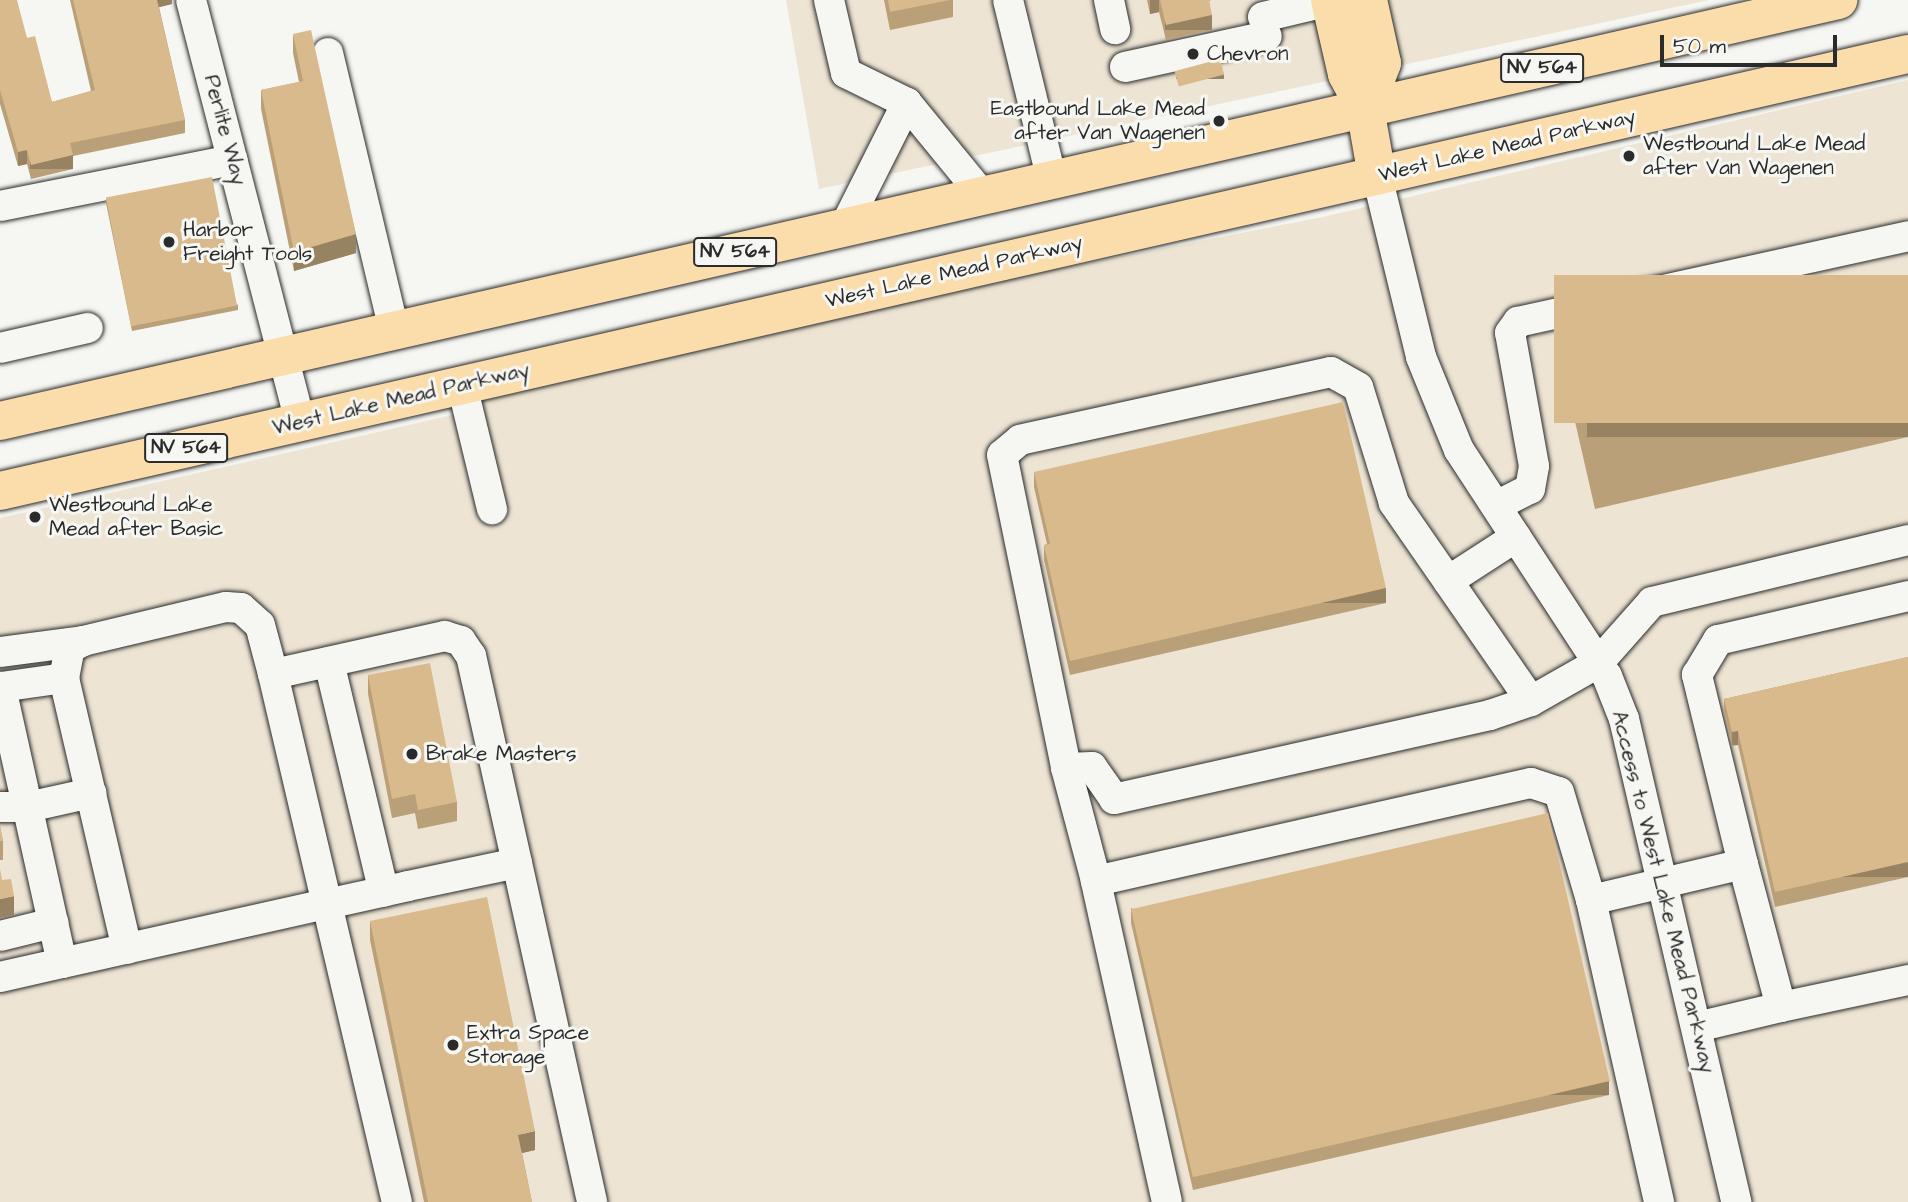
<!DOCTYPE html>
<html>
<head>
<meta charset="utf-8">
<style>
	body { margin:0 }
	#map { position:relative; width:1908px; height:1202px; overflow:hidden; background:#f6f6f2; font-family:"Architects Daughter",sans-serif }
	div>[style] { position:absolute }
	.built>* { inset:0; background:#ede4d3 }
	.roads { filter:drop-shadow(0 0 2px #2b2b2b) drop-shadow(0 0 2px #2b2b2b) }
	.minor>* { height:30px; margin:-15px; padding:0 15px; transform-origin:15px; border-radius:15px; background:#f6f6f2 }
	.major>* { height:38px; margin:-19px; padding:0 19px; transform-origin:19px; border-radius:19px; background:#fbddab }
	.wall>* { inset:0; background:#baa078 }
	.shaded-wall>* { inset:0; background:#978262; transform-origin:0 0 }
	.building>* { inset:0; background:#d8ba8c; transform-origin:0 0 }
	.dots>* { width:19px; height:19px; translate:-50% -50%; box-sizing:border-box; border:4px solid #f6f6f2; border-radius:50% }
	span { translate:-50% -50%; white-space:nowrap; text-align:center; line-height:1.15; -webkit-text-stroke:6px #f6f6f2; paint-order:stroke }
	.shield-label span { padding:2px 5px; background:#f6f6f2; border:2px solid; border-radius:5px; -webkit-text-stroke-width:0 }
	.shield-label { font-size:19px; color:#2b2b2b; font-weight:700 }
	.poi-label { font-size:21px; color:#2b2b2b }
	.left { translate:0 -50%; text-align:left }
	.right { translate:-100% -50%; text-align:right }
	.street-label { font-size:21px; color:#2b2b2b }
	.scale { position:absolute; left:1660px; top:35px; width:177px; height:32px; box-sizing:border-box; border:4px solid #2b2b2b; border-top:0; padding-left:9px; font-size:21px; line-height:24px; white-space:nowrap; color:#2b2b2b; -webkit-text-stroke:5px #f6f6f2; paint-order:stroke }
</style>
</head>
<body>
<div id="map">
	<div class="built">
		<i style="clip-path:polygon(786px 0,1709px 0,819px 189px)"></i>
		<i style="clip-path:polygon(1908px 80px,1908px 1202px,0 1202px,0 518px,457px 414px,453px 387px,1323px 217px)"></i>
	</div>
	<div class="roads">
		<div class="minor">
			<i style="left:191px;top:0;width:436px;rotate:75.5deg"></i>
			<i style="left:829px;top:0;width:75px;rotate:76.9deg"></i>
			<i style="left:846px;top:73px;width:68px;rotate:26.2deg"></i>
			<i style="left:1008px;top:0;width:185px;rotate:76.3deg"></i>
			<i style="left:1109px;top:0;width:30px;rotate:78deg"></i>
			<i style="left:1263px;top:17px;width:69px;rotate:-13.4deg"></i>
			<i style="left:328px;top:53px;width:286px;rotate:76.6deg"></i>
			<i style="left:1125px;top:67px;width:145px;rotate:-12.3deg"></i>
			<i style="left:1377px;top:176px;width:186px;rotate:76.3deg"></i>
			<i style="left:1421px;top:357px;width:100px;rotate:67.8deg"></i>
			<i style="left:1459px;top:450px;width:270px;rotate:56.8deg"></i>
			<i style="left:1607px;top:676px;width:46px;rotate:68.4deg"></i>
			<i style="left:1624px;top:719px;width:496px;rotate:76.9deg"></i>
			<i style="left:0;top:206px;width:237px;rotate:-11.2deg"></i>
			<i style="left:844px;top:228px;width:140px;rotate:-63.3deg"></i>
			<i style="left:907px;top:103px;width:120px;rotate:50.7deg"></i>
			<i style="left:0;top:348px;width:90px;rotate:-12.8deg"></i>
			<i style="left:462px;top:385px;width:128px;rotate:76.4deg"></i>
			<i style="left:1496px;top:506px;width:38px;rotate:-27deg"></i>
			<i style="left:1530px;top:489px;width:23px;rotate:-80deg"></i>
			<i style="left:1534px;top:466px;width:135px;rotate:-100.2deg"></i>
			<i style="left:1510px;top:333px;width:14px;rotate:-54deg"></i>
			<i style="left:1518px;top:322px;width:399px;rotate:-12.4deg"></i>
			<i style="left:1448px;top:581px;width:81px;rotate:-32.9deg"></i>
			<i style="left:0;top:652px;width:84px;rotate:-7.5deg"></i>
			<i style="left:329px;top:662px;width:236px;rotate:76.6deg"></i>
			<i style="left:1531px;top:701px;width:241px;rotate:-124.7deg"></i>
			<i style="left:1394px;top:503px;width:121px;rotate:-107.2deg"></i>
			<i style="left:1358px;top:387px;width:31px;rotate:-151deg"></i>
			<i style="left:1331px;top:372px;width:318px;rotate:167.7deg"></i>
			<i style="left:1020px;top:440px;width:23px;rotate:140deg"></i>
			<i style="left:1002px;top:455px;width:319px;rotate:78.4deg"></i>
			<i style="left:1066px;top:768px;width:26px;rotate:-2deg"></i>
			<i style="left:1092px;top:767px;width:39px;rotate:55deg"></i>
			<i style="left:1114px;top:799px;width:385px;rotate:-12.6deg"></i>
			<i style="left:1490px;top:715px;width:43px;rotate:-18.9deg"></i>
			<i style="left:1531px;top:701px;width:77px;rotate:-29.6deg"></i>
			<i style="left:1598px;top:663px;width:81px;rotate:-48.5deg"></i>
			<i style="left:1652px;top:602px;width:263px;rotate:-13.6deg"></i>
			<i style="left:1066px;top:768px;width:117px;rotate:75.1deg"></i>
			<i style="left:0;top:807px;width:28px"></i>
			<i style="left:28px;top:807px;width:65px;rotate:-12.5deg"></i>
			<i style="left:517px;top:863px;width:347px;rotate:77.5deg"></i>
			<i style="left:1743px;top:864px;width:195px;rotate:-103.7deg"></i>
			<i style="left:1697px;top:675px;width:41px;rotate:-59deg"></i>
			<i style="left:1718px;top:640px;width:195px;rotate:-13deg"></i>
			<i style="left:1591px;top:900px;width:156px;rotate:-13.3deg"></i>
			<i style="left:1743px;top:864px;width:148px;rotate:75.1deg"></i>
			<i style="left:1781px;top:1007px;width:86px;rotate:166.6deg"></i>
			<i style="left:0;top:936px;width:55px;rotate:-13.8deg"></i>
			<i style="left:127px;top:949px;width:278px;rotate:-103.1deg"></i>
			<i style="left:64px;top:678px;width:31px;rotate:-79deg"></i>
			<i style="left:70px;top:648px;width:15px;rotate:-28deg"></i>
			<i style="left:83px;top:641px;width:147px;rotate:-13.4deg"></i>
			<i style="left:226px;top:607px;width:15px;rotate:4deg"></i>
			<i style="left:241px;top:608px;width:25px;rotate:42deg"></i>
			<i style="left:260px;top:625px;width:51px;rotate:75.1deg"></i>
			<i style="left:62px;top:963px;width:283px;rotate:-102.5deg"></i>
			<i style="left:1px;top:687px;width:64px;rotate:-8.1deg"></i>
			<i style="left:0;top:977px;width:64px;rotate:-12.7deg"></i>
			<i style="left:62px;top:963px;width:271px;rotate:-12.6deg"></i>
			<i style="left:327px;top:904px;width:83px;rotate:-12.5deg"></i>
			<i style="left:408px;top:886px;width:111px;rotate:-11.9deg"></i>
			<i style="left:517px;top:863px;width:212px;rotate:-102.5deg"></i>
			<i style="left:471px;top:656px;width:18px;rotate:-124deg"></i>
			<i style="left:461px;top:641px;width:17px;rotate:-163deg"></i>
			<i style="left:445px;top:636px;width:176px;rotate:167.5deg"></i>
			<i style="left:273px;top:674px;width:236px;rotate:76.8deg"></i>
			<i style="left:327px;top:904px;width:306px;rotate:76.8deg"></i>
			<i style="left:1781px;top:1007px;width:130px;rotate:-12deg"></i>
			<i style="left:1167px;top:1202px;width:329px;rotate:-102.5deg"></i>
			<i style="left:1096px;top:881px;width:446px;rotate:-12.7deg"></i>
			<i style="left:1531px;top:783px;width:29px;rotate:18deg"></i>
			<i style="left:1559px;top:792px;width:113px;rotate:73.5deg"></i>
			<i style="left:1591px;top:900px;width:310px;rotate:77.3deg"></i>
		</div>
		<div class="major">
			<i style="left:1330px;top:0;width:76px;rotate:77.1deg"></i>
			<i style="left:1347px;top:74px;width:38px;rotate:62deg"></i>
			<i style="left:1365px;top:108px;width:69px;rotate:80deg"></i>
			<i style="left:1365px;top:108px;width:48px;rotate:-69.3deg"></i>
			<i style="left:1382px;top:63px;width:65px;rotate:-102.5deg"></i>
			<i style="left:0;top:421px;width:1886px;rotate:-12.9deg"></i>
			<i style="left:0;top:491px;width:1957px;rotate:-12.9deg"></i>
		</div>
	</div>
	<div class="wall">
		<i style="clip-path:polygon(0 0,27px 38px,52px 102px,91px 91px,70px 0,172px 0,172px 4px,159px 7px,185px 120px,185px 133px,73px 156px,73px 169px,31px 179px,27px 164px,18px 166px,0 104px)"></i>
		<i style="clip-path:polygon(884px 0,953px 0,953px 17px,890px 30px)"></i>
		<i style="clip-path:polygon(1147px 0,1211px 0,1209px 1px,1212px 30px,1166px 40px,1159px 12px,1150px 14px)"></i>
		<i style="clip-path:polygon(293px 34px,356px 253px,294px 271px,261px 109px,261px 90px,299px 82px,293px 53px)"></i>
		<i style="clip-path:polygon(106px 198px,238px 305px,238px 310px,132px 331px,106px 203px)"></i>
		<i style="clip-path:polygon(1908px 275px,1908px 437px,1595px 509px,1563px 369px,1563px 355px)"></i>
		<i style="clip-path:polygon(1034px 472px,1386px 603px,1070px 675px,1044px 560px,1044px 545px,1047px 544px,1034px 487px)"></i>
		<i style="clip-path:polygon(1908px 657px,1908px 877px,1775px 907px,1738px 745px,1732px 746px,1724px 713px,1724px 699px)"></i>
		<i style="clip-path:polygon(368px 675px,457px 802px,457px 821px,418px 829px,415px 813px,392px 818px,368px 694px)"></i>
		<i style="clip-path:polygon(0 826px,3px 841px,3px 860px,0 860px)"></i>
		<i style="clip-path:polygon(1131px 908px,1609px 1095px,1193px 1190px,1131px 923px)"></i>
		<i style="clip-path:polygon(370px 921px,535px 1150px,522px 1153px,532px 1202px,424px 1202px,370px 940px)"></i>
	</div>
	<div class="shaded-wall">
		<i style="clip-path:polygon(156px 0,172px 0,172px 4px,156px 8px)"></i>
		<i style="clip-path:polygon(1150px 0,1159px 0,1159px 12px,1150px 14px)"></i>
		<i style="left:1212px;top:15px;width:15px;height:47px;rotate:90deg"></i>
		<i style="left:1224px;top:74px;width:5px;height:48px;rotate:90deg"></i>
		<i style="clip-path:polygon(27px 150px,27px 164px,18px 166px,18px 152px)"></i>
		<i style="left:73px;top:155px;width:14px;height:43px;rotate:90deg"></i>
		<i style="clip-path:polygon(356px 234px,356px 253px,294px 271px,294px 252px)"></i>
		<i style="left:1908px;top:423px;width:14px;height:321px;rotate:90deg"></i>
		<i style="left:1386px;top:588px;width:15px;height:324px;rotate:90deg"></i>
		<i style="left:1738px;top:731px;width:14px;height:6px;rotate:90deg"></i>
		<i style="left:1908px;top:862px;width:15px;height:136px;rotate:90deg"></i>
		<i style="clip-path:polygon(14px 896px,14px 915px,0 918px,0 899px)"></i>
		<i style="left:1609px;top:1081px;width:14px;height:427px;rotate:90deg"></i>
		<i style="clip-path:polygon(535px 1131px,535px 1150px,518px 1154px,518px 1135px)"></i>
	</div>
	<div class="building">
		<i style="clip-path:polygon(0 0,17px 0,27px 38px,35px 36px,52px 102px,95px 90px,73px 0,157px 0,185px 120px,70px 143px,73px 155px,31px 165px,27px 150px,18px 152px,0 90px)"></i>
		<i style="clip-path:polygon(888px 0,950px 0,890px 12px)"></i>
		<i style="clip-path:polygon(1160px 0,1209px 0,1212px 15px,1166px 25px)"></i>
		<i style="clip-path:polygon(311px 30px,356px 234px,294px 252px,261px 90px,303px 81px,293px 34px)"></i>
		<i style="left:1220px;top:59px;width:16px;height:47px;rotate:75deg"></i>
		<i style="left:212px;top:177px;width:131px;height:108px;rotate:79deg"></i>
		<i style="left:1908px;top:275px;width:148px;height:354px;rotate:90deg"></i>
		<i style="clip-path:polygon(1343px 402px,1386px 588px,1070px 661px,1044px 545px,1050px 544px,1034px 472px)"></i>
		<i style="clip-path:polygon(1908px 657px,1908px 862px,1775px 892px,1738px 731px,1732px 732px,1724px 699px)"></i>
		<i style="clip-path:polygon(430px 663px,457px 802px,418px 810px,415px 794px,392px 799px,368px 675px)"></i>
		<i style="left:1548px;top:813px;width:275px;height:428px;rotate:77deg"></i>
		<i style="clip-path:polygon(0 826px,3px 841px,0 841px)"></i>
		<i style="clip-path:polygon(0 869px,2px 880px,11px 879px,14px 896px,0 899px)"></i>
		<i style="clip-path:polygon(487px 897px,535px 1131px,518px 1135px,532px 1202px,428px 1202px,370px 921px)"></i>
	</div>
	<div class="dots">
		<i style="left:1193px;top:54px;background:#2b2b2b"></i>
		<i style="left:1219px;top:121px;background:#2b2b2b"></i>
		<i style="left:1629px;top:156px;background:#2b2b2b"></i>
		<i style="left:169px;top:242px;background:#2b2b2b"></i>
		<i style="left:35px;top:517px;background:#2b2b2b"></i>
		<i style="left:412px;top:754px;background:#2b2b2b"></i>
		<i style="left:453px;top:1045px;background:#2b2b2b"></i>
	</div>
	<div class="shield-label">
		<span style="left:1542px;top:68px">NV 564</span>
		<span style="left:735px;top:252px">NV 564</span>
		<span style="left:186px;top:448px">NV 564</span>
	</div>
	<div class="poi-label">
		<span class="left" style="left:1207px;top:54px">Chevron</span>
		<span class="right" style="left:1205px;top:121px">Eastbound Lake Mead<br>after Van Wagenen</span>
		<span class="left" style="left:1643px;top:156px">Westbound Lake Mead<br>after Van Wagenen</span>
		<span class="left" style="left:183px;top:242px">Harbor<br>Freight Tools</span>
		<span class="left" style="left:49px;top:517px">Westbound Lake<br>Mead after Basic</span>
		<span class="left" style="left:426px;top:754px">Brake Masters</span>
		<span class="left" style="left:467px;top:1045px">Extra Space<br>Storage</span>
	</div>
	<div class="street-label">
		<span style="left:225px;top:130px;rotate:75deg">Perlite Way</span>
		<span style="left:1507px;top:146px;rotate:-13deg">West Lake Mead Parkway</span>
		<span style="left:954px;top:272px;rotate:-13deg">West Lake Mead Parkway</span>
		<span style="left:401px;top:399px;rotate:-13deg">West Lake Mead Parkway</span>
		<span style="left:1663px;top:892px;rotate:76deg">Access to West Lake Mead Parkway</span>
	</div>
	<div class="scale">50 m</div>
</div>
</body>
</html>
